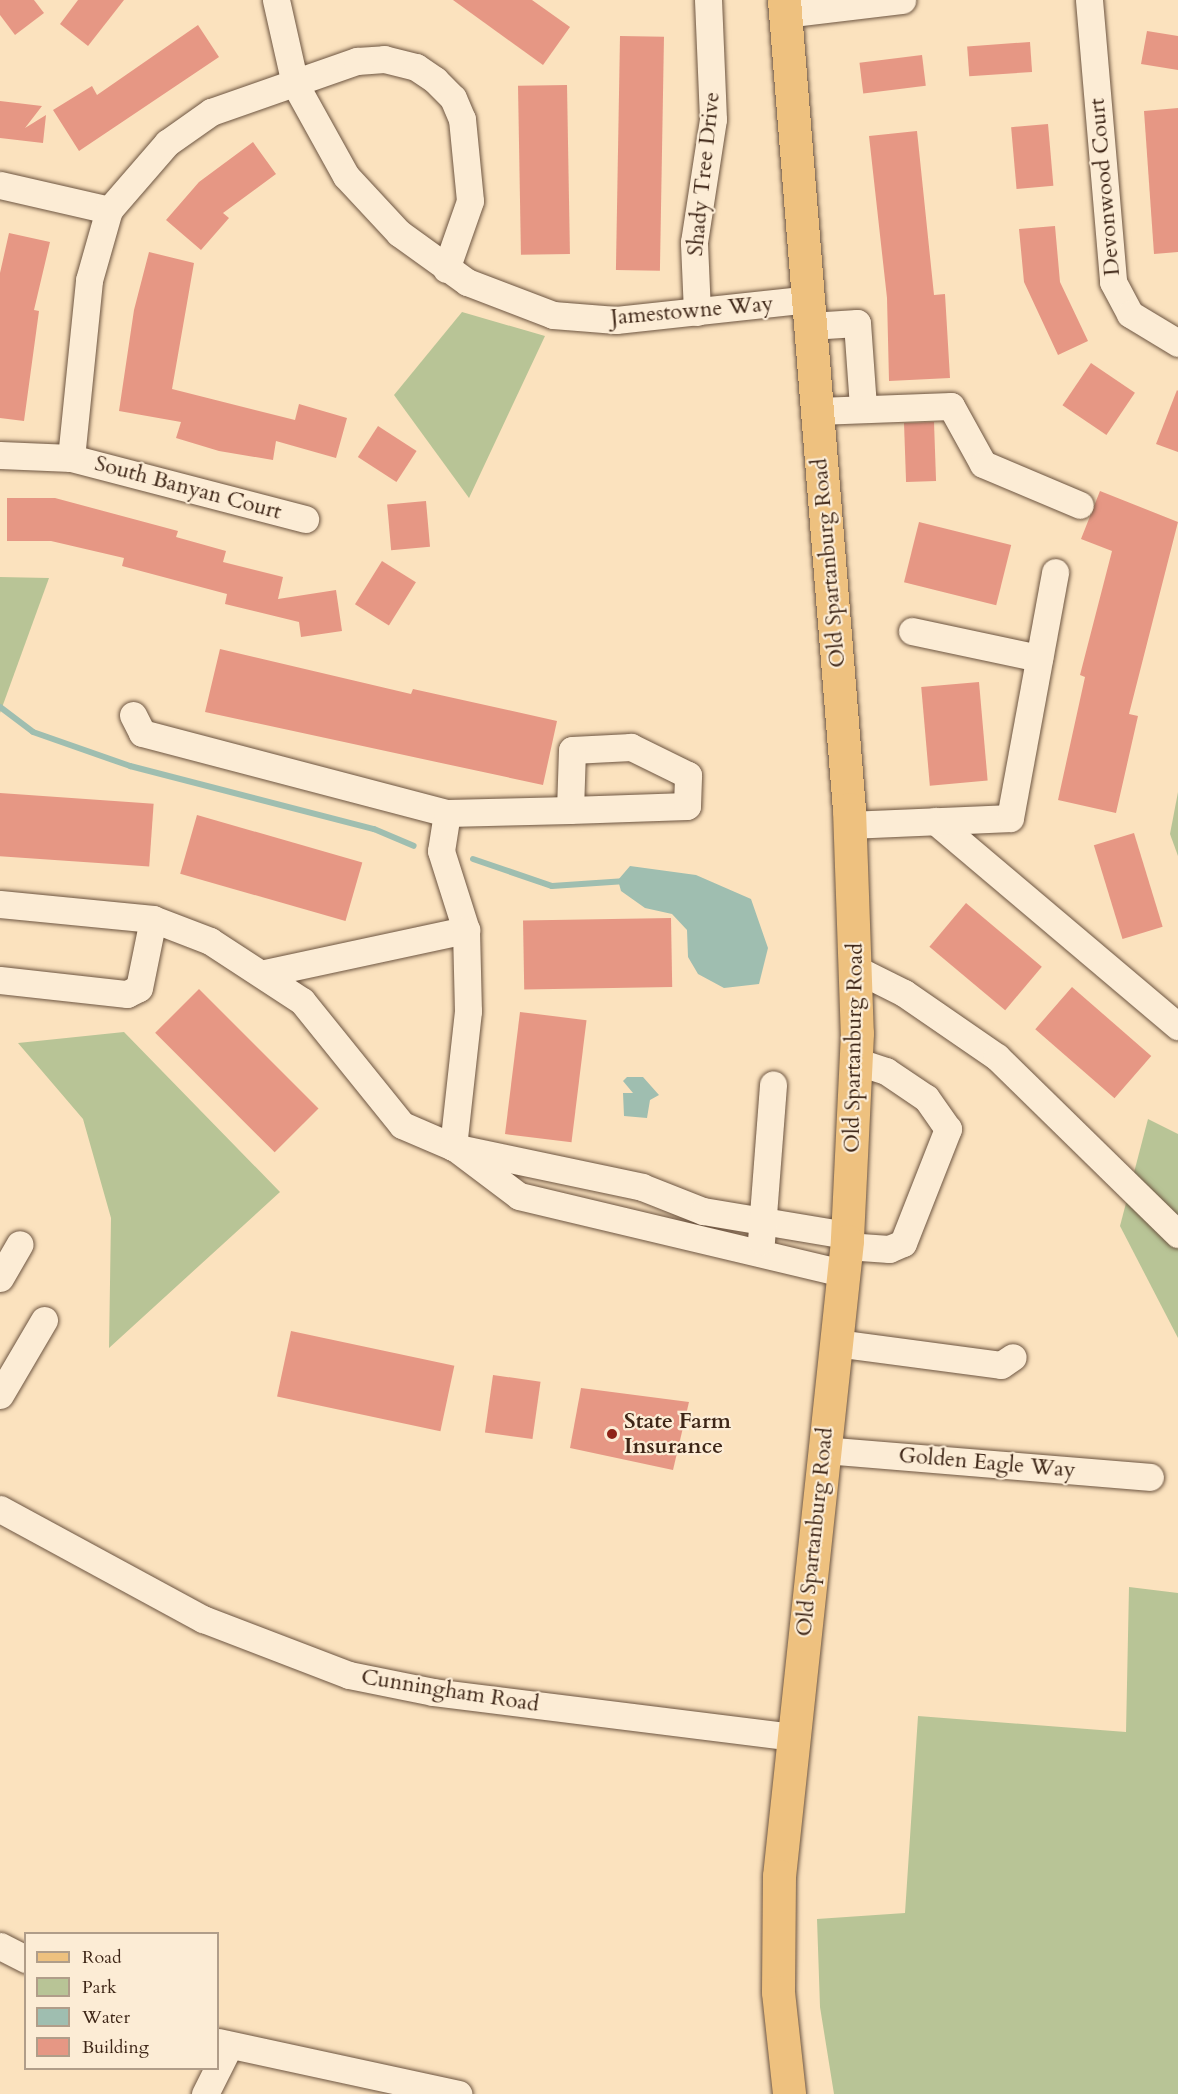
<!DOCTYPE html>
<html>
<head>
<meta charset="utf-8">
<style>
	body { margin:0 }
	#map { position:relative; width:1178px; height:2094px; overflow:hidden; background:#fbe2be; font-family:Cardo,serif }
	div>[style] { position:absolute }
	.green>* { inset:0; background:#b8c496 }
	.water>* { inset:0; background:#9fbeb0 }
	.stream>* { height:6px; margin:-3px; padding:0 3px; transform-origin:3px; border-radius:3px; background:#9fbeb0 }
	.building>* { inset:0; background:#e69784; transform-origin:0 0 }
	.roads { filter:drop-shadow(0 0 2px #6d5541) drop-shadow(0 0 2px #6d5541) }
	.minor>* { height:27px; margin:-13.5px; padding:0 13.5px; transform-origin:13.5px; border-radius:13.5px; background:#fcecd5 }
	.major>* { height:33px; margin:-16.5px; padding:0 16.5px; transform-origin:16.5px; border-radius:16.5px; background:#eec17f }
	.dots>* { width:16px; height:16px; translate:-50% -50%; box-sizing:border-box; border:3px solid #fcecd5; border-radius:50% }
	span { translate:-50% -50%; white-space:nowrap; text-align:center; line-height:1.15; -webkit-text-stroke:4.5px #fcecd5; paint-order:stroke }
	.street-label { font-size:22px; color:#3e2617 }
	.poi-label { font-size:22px; color:#3e2617; font-weight:700 }
	.left { translate:0 -50%; text-align:left }
	.legend { position:absolute; left:24px; top:1932px; width:195px; height:138px; box-sizing:border-box; background:#fcecd5; border:2px solid #b09d89; margin:0; padding:8px 10px; list-style:none; font-size:18px; color:#3e2617 }
	.legend li { display:flex; align-items:center; gap:12px; height:30px }
	.legend b { width:30px; border:2px solid #b09d89 }
</style>
</head>
<body>
<div id="map">
	<div class="green">
		<i style="clip-path:polygon(462px 312px,545px 336px,469px 498px,394px 395px)"></i>
		<i style="clip-path:polygon(0 577px,49px 578px,0 713px)"></i>
		<i style="clip-path:polygon(1178px 792px,1178px 856px,1170px 834px)"></i>
		<i style="clip-path:polygon(124px 1032px,280px 1192px,109px 1348px,111px 1218px,83px 1119px,18px 1043px)"></i>
		<i style="clip-path:polygon(1148px 1119px,1178px 1134px,1178px 1338px,1120px 1226px)"></i>
		<i style="clip-path:polygon(1129px 1587px,1178px 1593px,1178px 2094px,834px 2094px,820px 2007px,817px 1919px,905px 1913px,918px 1716px,1126px 1732px)"></i>
	</div>
	<div class="water">
		<i style="clip-path:polygon(630px 866px,696px 875px,751px 899px,768px 948px,759px 984px,724px 988px,698px 974px,688px 957px,687px 930px,672px 914px,645px 908px,621px 891px,618px 880px)"></i>
		<i style="clip-path:polygon(627px 1077px,643px 1077px,659px 1095px,650px 1100px,647px 1118px,624px 1116px,623px 1093px,633px 1093px,623px 1081px)"></i>
	</div>
	<div class="stream">
		<i style="left:0;top:707px;width:41px;rotate:37.1deg"></i>
		<i style="left:33px;top:732px;width:103px;rotate:19.3deg"></i>
		<i style="left:130px;top:766px;width:252px;rotate:14.5deg"></i>
		<i style="left:374px;top:829px;width:43px;rotate:23deg"></i>
		<i style="left:473px;top:859px;width:83px;rotate:18.9deg"></i>
		<i style="left:552px;top:886px;width:74px;rotate:-3.9deg"></i>
	</div>
	<div class="building">
		<i style="clip-path:polygon(0 0,34px 0,44px 13px,15px 35px,0 15px)"></i>
		<i style="clip-path:polygon(78px 0,124px 0,88px 46px,60px 24px)"></i>
		<i style="clip-path:polygon(453px 0,532px 0,570px 27px,543px 65px)"></i>
		<i style="clip-path:polygon(198px 25px,219px 57px,79px 151px,53px 110px,92px 86px,97px 95px)"></i>
		<i style="clip-path:polygon(1147px 31px,1178px 36px,1178px 70px,1141px 64px)"></i>
		<i style="left:620px;top:36px;width:44px;height:234px;rotate:1deg"></i>
		<i style="left:1030px;top:42px;width:30px;height:63px;rotate:86deg"></i>
		<i style="left:922px;top:55px;width:31px;height:63px;rotate:83deg"></i>
		<i style="left:567px;top:85px;width:169px;height:49px;rotate:89deg"></i>
		<i style="clip-path:polygon(0 101px,42px 106px,25px 128px,46px 115px,43px 143px,0 138px)"></i>
		<i style="clip-path:polygon(1178px 108px,1178px 252px,1154px 254px,1144px 111px)"></i>
		<i style="left:1048px;top:124px;width:62px;height:37px;rotate:85deg"></i>
		<i style="clip-path:polygon(917px 131px,934px 295px,945px 294px,950px 378px,889px 381px,887px 298px,869px 136px)"></i>
		<i style="clip-path:polygon(253px 142px,276px 174px,223px 213px,229px 218px,201px 250px,166px 220px,199px 182px)"></i>
		<i style="clip-path:polygon(1055px 226px,1060px 282px,1088px 341px,1058px 355px,1024px 282px,1019px 229px)"></i>
		<i style="clip-path:polygon(9px 233px,50px 242px,34px 310px,39px 311px,24px 421px,0 418px,0 273px)"></i>
		<i style="clip-path:polygon(149px 252px,194px 263px,172px 389px,295px 420px,299px 404px,347px 418px,336px 458px,276px 441px,273px 460px,219px 451px,176px 438px,181px 422px,119px 411px,134px 310px)"></i>
		<i style="left:1091px;top:363px;width:53px;height:51px;rotate:34deg"></i>
		<i style="clip-path:polygon(1177px 390px,1178px 391px,1178px 452px,1156px 444px)"></i>
		<i style="left:934px;top:422px;width:59px;height:30px;rotate:88deg"></i>
		<i style="left:378px;top:426px;width:46px;height:37px;rotate:33deg"></i>
		<i style="clip-path:polygon(1100px 491px,1178px 522px,1129px 714px,1138px 716px,1116px 813px,1058px 800px,1085px 677px,1080px 675px,1112px 551px,1081px 539px)"></i>
		<i style="clip-path:polygon(7px 498px,55px 498px,178px 531px,176px 537px,226px 551px,223px 562px,283px 577px,278px 599px,336px 590px,342px 631px,301px 637px,299px 622px,225px 604px,227px 594px,122px 566px,124px 558px,51px 541px,7px 541px)"></i>
		<i style="left:426px;top:501px;width:46px;height:39px;rotate:85deg"></i>
		<i style="left:919px;top:522px;width:95px;height:62px;rotate:14deg"></i>
		<i style="left:382px;top:561px;width:40px;height:51px;rotate:32deg"></i>
		<i style="clip-path:polygon(220px 649px,411px 694px,413px 689px,557px 721px,543px 785px,205px 712px)"></i>
		<i style="left:979px;top:682px;width:99px;height:58px;rotate:85deg"></i>
		<i style="left:0;top:793px;width:154px;height:63px;rotate:4deg"></i>
		<i style="left:197px;top:815px;width:172px;height:61px;rotate:16deg"></i>
		<i style="left:1134px;top:833px;width:98px;height:42px;rotate:73deg"></i>
		<i style="left:966px;top:903px;width:99px;height:57px;rotate:40deg"></i>
		<i style="left:671px;top:918px;width:69px;height:148px;rotate:89deg"></i>
		<i style="left:1072px;top:987px;width:105px;height:56px;rotate:41deg"></i>
		<i style="left:199px;top:989px;width:169px;height:62px;rotate:45deg"></i>
		<i style="left:520px;top:1012px;width:67px;height:123px;rotate:7deg"></i>
		<i style="left:291px;top:1331px;width:167px;height:67px;rotate:12deg"></i>
		<i style="left:493px;top:1375px;width:48px;height:58px;rotate:8deg"></i>
		<i style="clip-path:polygon(581px 1388px,689px 1402px,673px 1470px,570px 1448px)"></i>
	</div>
	<div class="roads">
		<div class="minor">
			<i style="left:276px;top:0;width:86px;rotate:77.3deg"></i>
			<i style="left:295px;top:84px;width:105px;rotate:61deg"></i>
			<i style="left:346px;top:176px;width:78px;rotate:47.1deg"></i>
			<i style="left:399px;top:233px;width:84px;rotate:35.8deg"></i>
			<i style="left:467px;top:282px;width:92px;rotate:21deg"></i>
			<i style="left:553px;top:315px;width:63px;rotate:4.5deg"></i>
			<i style="left:616px;top:320px;width:194px;rotate:-6.2deg"></i>
			<i style="left:1089px;top:0;width:283px;rotate:85.1deg"></i>
			<i style="left:1113px;top:282px;width:36px;rotate:62deg"></i>
			<i style="left:1130px;top:314px;width:56px;rotate:31.1deg"></i>
			<i style="left:785px;top:14px;width:118px;rotate:-6.8deg"></i>
			<i style="left:0;top:185px;width:112px;rotate:12.9deg"></i>
			<i style="left:697px;top:312px;width:70px;rotate:-92.5deg"></i>
			<i style="left:694px;top:242px;width:124px;rotate:-81.2deg"></i>
			<i style="left:713px;top:119px;width:119px;rotate:-92.4deg"></i>
			<i style="left:810px;top:326px;width:47px;rotate:-3.7deg"></i>
			<i style="left:857px;top:323px;width:84px;rotate:85.9deg"></i>
			<i style="left:817px;top:411px;width:134px;rotate:-2.1deg"></i>
			<i style="left:951px;top:406px;width:66px;rotate:61.1deg"></i>
			<i style="left:983px;top:464px;width:105px;rotate:22.9deg"></i>
			<i style="left:0;top:455px;width:71px;rotate:2.4deg"></i>
			<i style="left:71px;top:458px;width:242px;rotate:14.6deg"></i>
			<i style="left:71px;top:458px;width:179px;rotate:-84.2deg"></i>
			<i style="left:89px;top:280px;width:73px;rotate:-74.1deg"></i>
			<i style="left:109px;top:210px;width:89px;rotate:-49.1deg"></i>
			<i style="left:167px;top:143px;width:54px;rotate:-35.2deg"></i>
			<i style="left:211px;top:112px;width:155px;rotate:-19.3deg"></i>
			<i style="left:357px;top:61px;width:27px;rotate:-4deg"></i>
			<i style="left:384px;top:59px;width:33px;rotate:14deg"></i>
			<i style="left:416px;top:67px;width:23px;rotate:34deg"></i>
			<i style="left:435px;top:80px;width:25px;rotate:45deg"></i>
			<i style="left:453px;top:98px;width:23px;rotate:67deg"></i>
			<i style="left:462px;top:119px;width:82px;rotate:84.4deg"></i>
			<i style="left:470px;top:201px;width:72px;rotate:109.4deg"></i>
			<i style="left:912px;top:631px;width:130px;rotate:12deg"></i>
			<i style="left:133px;top:715px;width:20px;rotate:63deg"></i>
			<i style="left:142px;top:733px;width:315px;rotate:14.7deg"></i>
			<i style="left:447px;top:813px;width:38px;rotate:99deg"></i>
			<i style="left:441px;top:851px;width:83px;rotate:72.4deg"></i>
			<i style="left:447px;top:813px;width:123px;rotate:-1.4deg"></i>
			<i style="left:570px;top:810px;width:117px;rotate:-2deg"></i>
			<i style="left:687px;top:806px;width:31px;rotate:-88deg"></i>
			<i style="left:688px;top:775px;width:64px;rotate:-153.8deg"></i>
			<i style="left:631px;top:747px;width:59px;rotate:177.1deg"></i>
			<i style="left:572px;top:750px;width:60px;rotate:91.9deg"></i>
			<i style="left:935px;top:821px;width:318px;rotate:40.2deg"></i>
			<i style="left:850px;top:825px;width:160px;rotate:-2.5deg"></i>
			<i style="left:1010px;top:818px;width:250px;rotate:-79.6deg"></i>
			<i style="left:0;top:904px;width:154px;rotate:5.6deg"></i>
			<i style="left:153px;top:919px;width:61px;rotate:21.1deg"></i>
			<i style="left:210px;top:941px;width:110px;rotate:33.1deg"></i>
			<i style="left:302px;top:1001px;width:159px;rotate:51.1deg"></i>
			<i style="left:402px;top:1125px;width:56px;rotate:23.3deg"></i>
			<i style="left:453px;top:1147px;width:193px;rotate:11.9deg"></i>
			<i style="left:642px;top:1187px;width:66px;rotate:21.5deg"></i>
			<i style="left:703px;top:1211px;width:146px;rotate:9.5deg"></i>
			<i style="left:856px;top:969px;width:54px;rotate:26.6deg"></i>
			<i style="left:904px;top:993px;width:113px;rotate:34.5deg"></i>
			<i style="left:997px;top:1057px;width:253px;rotate:44.4deg"></i>
			<i style="left:265px;top:973px;width:206px;rotate:-12.1deg"></i>
			<i style="left:466px;top:930px;width:81px;rotate:88.6deg"></i>
			<i style="left:468px;top:1011px;width:137px;rotate:96.3deg"></i>
			<i style="left:0;top:980px;width:128px;rotate:6.3deg"></i>
			<i style="left:127px;top:994px;width:13px;rotate:-27deg"></i>
			<i style="left:139px;top:988px;width:70px;rotate:-78.5deg"></i>
			<i style="left:454px;top:1147px;width:81px;rotate:37deg"></i>
			<i style="left:519px;top:1196px;width:333px;rotate:13.4deg"></i>
			<i style="left:761px;top:1241px;width:157px;rotate:-85.6deg"></i>
			<i style="left:846px;top:1246px;width:43px;rotate:4deg"></i>
			<i style="left:889px;top:1249px;width:15px;rotate:-23deg"></i>
			<i style="left:903px;top:1243px;width:123px;rotate:-68.5deg"></i>
			<i style="left:948px;top:1129px;width:38px;rotate:-125deg"></i>
			<i style="left:926px;top:1098px;width:48px;rotate:-146deg"></i>
			<i style="left:886px;top:1071px;width:32px;rotate:-162deg"></i>
			<i style="left:0;top:1278px;width:39px;rotate:-60deg"></i>
			<i style="left:836px;top:1343px;width:166px;rotate:7.6deg"></i>
			<i style="left:1001px;top:1365px;width:14px;rotate:-34deg"></i>
			<i style="left:0;top:1395px;width:87px;rotate:-59.6deg"></i>
			<i style="left:823px;top:1450px;width:328px;rotate:4.7deg"></i>
			<i style="left:0;top:1509px;width:231px;rotate:28.5deg"></i>
			<i style="left:203px;top:1619px;width:156px;rotate:21deg"></i>
			<i style="left:349px;top:1675px;width:86px;rotate:11.4deg"></i>
			<i style="left:433px;top:1692px;width:363px;rotate:7.1deg"></i>
			<i style="left:0;top:1946px;width:29px;rotate:27deg"></i>
			<i style="left:218px;top:2042px;width:246px;rotate:12.2deg"></i>
			<i style="left:205px;top:2094px;width:54px;rotate:-63.4deg"></i>
		</div>
		<div class="major">
			<i style="left:784px;top:0;width:812px;rotate:85.41deg"></i>
			<i style="left:849px;top:809px;width:224px;rotate:88deg"></i>
			<i style="left:857px;top:1033px;width:208px;rotate:92.8deg"></i>
			<i style="left:847px;top:1241px;width:639px;rotate:96.11deg"></i>
			<i style="left:779px;top:1876px;width:116px;rotate:90.5deg"></i>
			<i style="left:778px;top:1992px;width:103px;rotate:83.8deg"></i>
		</div>
	</div>
	<div class="dots">
		<i style="left:612px;top:1434px;background:#8f2418"></i>
	</div>
	<div class="street-label">
		<span style="left:704px;top:174px;rotate:-84deg">Shady Tree Drive</span>
		<span style="left:1105px;top:187px;rotate:-95deg">Devonwood Court</span>
		<span style="left:692px;top:311px;rotate:-5deg">Jamestowne Way</span>
		<span style="left:188px;top:488px;rotate:15deg">South Banyan Court</span>
		<span style="left:829px;top:563px;rotate:-95deg">Old Spartanburg Road</span>
		<span style="left:854px;top:1048px;rotate:-89deg">Old Spartanburg Road</span>
		<span style="left:987px;top:1463px;rotate:5deg">Golden Eagle Way</span>
		<span style="left:815px;top:1532px;rotate:-84deg">Old Spartanburg Road</span>
		<span style="left:450px;top:1691px;rotate:9deg">Cunningham Road</span>
	</div>
	<div class="poi-label">
		<span class="left" style="left:624px;top:1434px">State Farm<br>Insurance</span>
	</div>
	<ul class="legend">
	<li><b style="height:8px;background:#eec17f"></b>Road</li>
	<li><b style="height:16px;background:#b8c496"></b>Park</li>
	<li><b style="height:16px;background:#9fbeb0"></b>Water</li>
	<li><b style="height:16px;background:#e69784"></b>Building</li>
	</ul>
</div>
</body>
</html>
